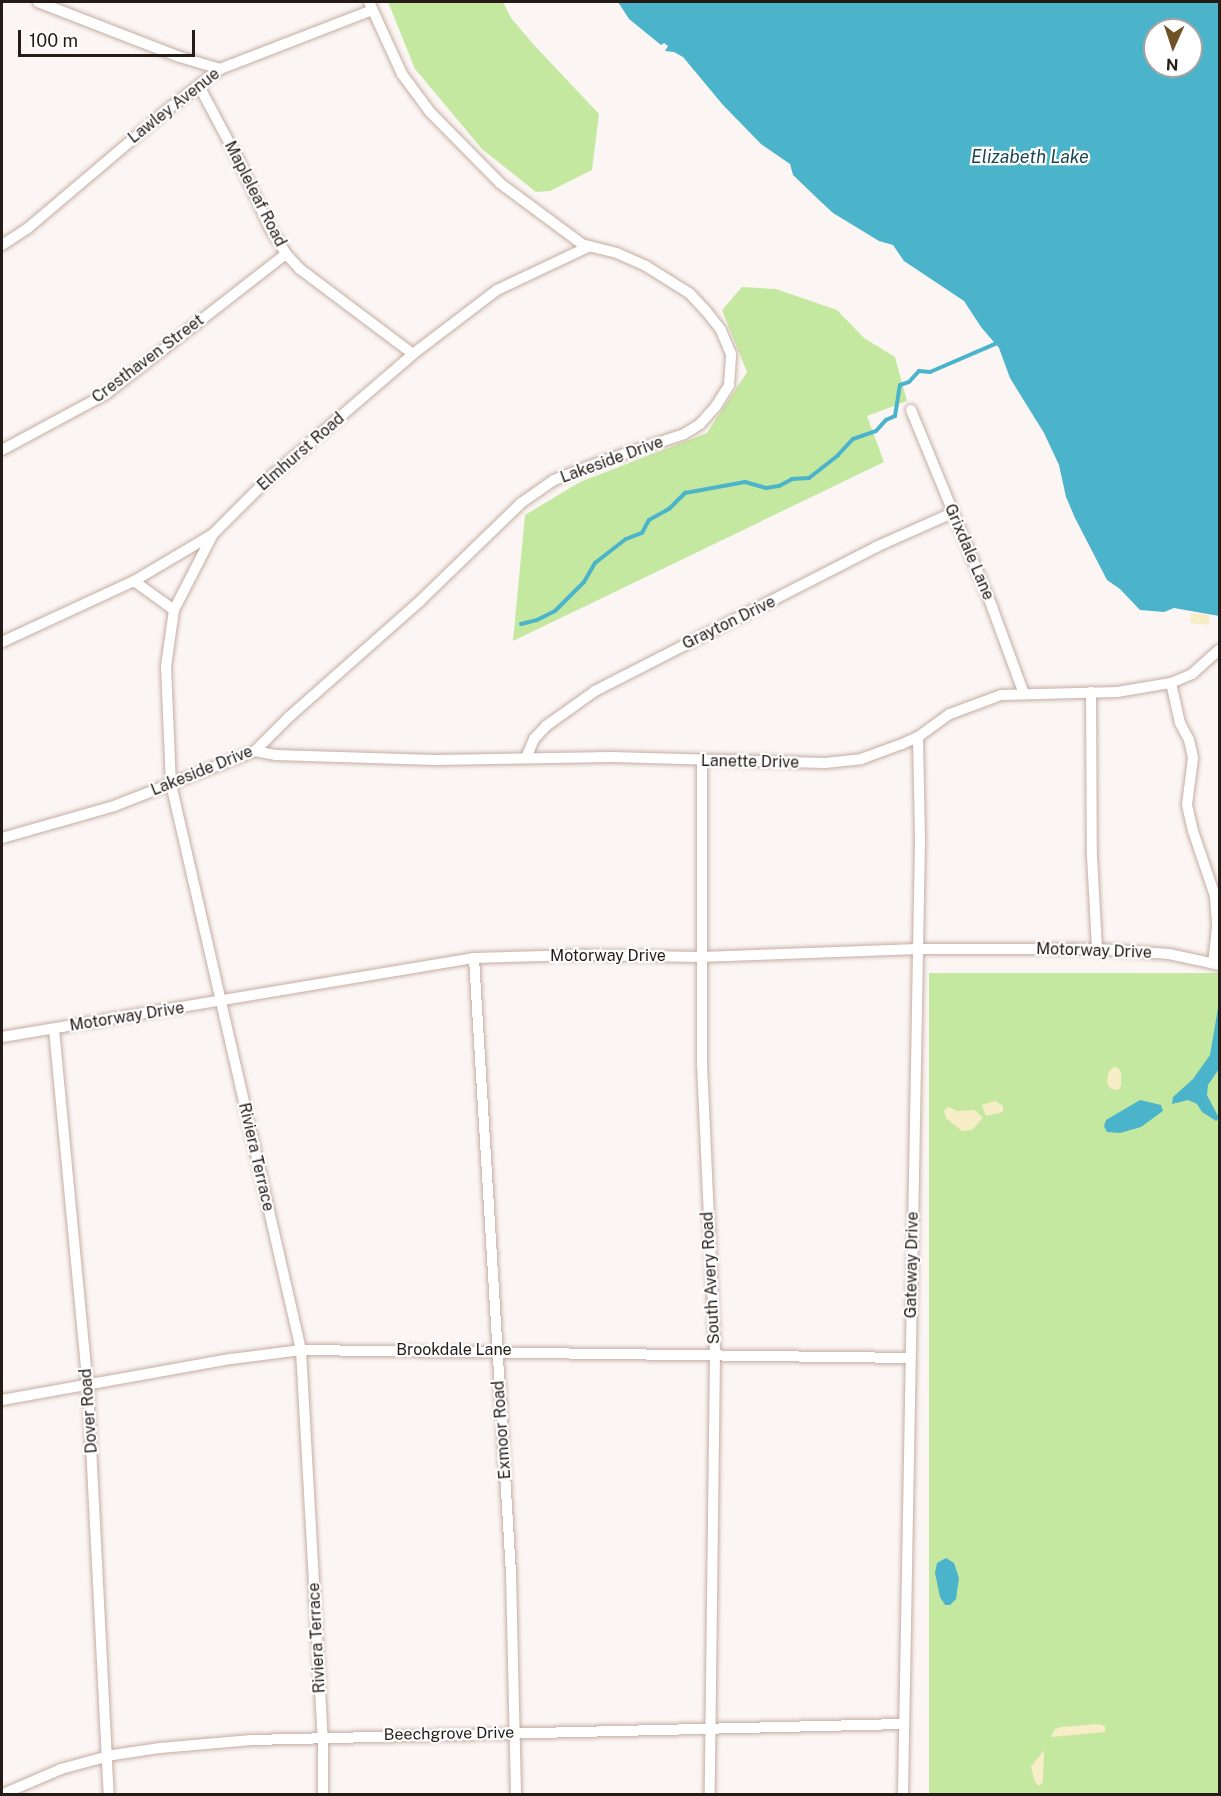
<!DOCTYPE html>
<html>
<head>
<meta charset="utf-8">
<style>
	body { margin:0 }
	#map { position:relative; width:1221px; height:1796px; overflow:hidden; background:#fbf6f4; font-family:"Public Sans",sans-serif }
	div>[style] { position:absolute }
	.green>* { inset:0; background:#c5e8a1; transform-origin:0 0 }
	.sand>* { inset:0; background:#f7eec8; transform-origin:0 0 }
	.water>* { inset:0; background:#4bb4cb }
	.stream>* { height:4px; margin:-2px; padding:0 2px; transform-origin:2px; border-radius:2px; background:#4bb4cb }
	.roads { filter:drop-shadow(0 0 2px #c5ada2) drop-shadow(0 0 2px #c5ada2) }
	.minor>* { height:10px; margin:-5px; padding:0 5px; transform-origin:5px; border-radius:5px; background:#fff }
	span { translate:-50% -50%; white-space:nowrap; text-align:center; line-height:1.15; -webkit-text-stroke:4.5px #fff; paint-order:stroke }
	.street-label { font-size:16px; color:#251c18 }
	.water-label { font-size:18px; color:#184751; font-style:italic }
	.frame { position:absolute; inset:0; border:3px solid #251c18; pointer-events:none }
	.north { position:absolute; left:1143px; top:18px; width:60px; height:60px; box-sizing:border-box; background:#fff; border:2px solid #a8a4a3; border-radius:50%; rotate:183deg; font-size:16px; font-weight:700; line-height:24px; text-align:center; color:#251c18 }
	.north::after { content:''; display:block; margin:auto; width:21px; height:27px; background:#6f5226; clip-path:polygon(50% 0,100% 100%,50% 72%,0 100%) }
	.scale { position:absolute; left:18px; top:30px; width:177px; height:27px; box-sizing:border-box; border:3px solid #251c18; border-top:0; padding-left:8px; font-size:18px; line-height:21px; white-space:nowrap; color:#251c18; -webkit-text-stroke:4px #fff; paint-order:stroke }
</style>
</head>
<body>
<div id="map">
	<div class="green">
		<i style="clip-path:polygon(388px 2px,503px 2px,511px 18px,534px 45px,599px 114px,592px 170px,550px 191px,536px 192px,482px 149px,415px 69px)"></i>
		<i style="clip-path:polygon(742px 287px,776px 289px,837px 310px,864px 338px,895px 357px,907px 401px,867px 416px,884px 462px,513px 641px,525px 515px,580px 482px,707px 433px,747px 372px,722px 310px)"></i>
		<i style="left:929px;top:973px;width:290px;height:821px"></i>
	</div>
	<div class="sand">
		<i style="left:1191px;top:613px;width:19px;height:10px;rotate:6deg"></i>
		<i style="clip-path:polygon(1113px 1067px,1118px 1068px,1121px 1073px,1121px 1086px,1118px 1090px,1111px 1089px,1107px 1083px,1108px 1074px)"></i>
		<i style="clip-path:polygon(995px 1101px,1003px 1106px,1003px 1112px,986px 1116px,982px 1105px)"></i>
		<i style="clip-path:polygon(948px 1107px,957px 1111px,975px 1110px,983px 1118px,972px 1130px,962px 1131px,946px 1118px,944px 1111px)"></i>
		<i style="clip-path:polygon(1098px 1724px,1105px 1726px,1105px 1732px,1051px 1737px,1054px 1730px,1061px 1727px)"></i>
		<i style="clip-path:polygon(1044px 1750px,1043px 1782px,1039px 1786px,1035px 1782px,1031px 1767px)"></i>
	</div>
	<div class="water">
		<i style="clip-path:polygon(evenodd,618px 2px,1219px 2px,1219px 616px,1174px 608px,1164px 612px,1140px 610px,1120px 589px,1107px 580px,1075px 518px,1066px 497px,1059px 465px,1044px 433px,1010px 378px,999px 348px,981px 327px,964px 301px,904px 261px,893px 245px,879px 241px,833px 213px,819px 200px,793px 175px,790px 164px,761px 144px,723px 105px,683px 57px,674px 52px,665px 51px,668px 46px,664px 43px,661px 45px,629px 19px,618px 2px,1155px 30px,1191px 30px,1191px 66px,1155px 66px,1155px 30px)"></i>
		<i style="clip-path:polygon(1219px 1002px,1219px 1069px,1208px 1085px,1207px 1095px,1219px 1118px,1216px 1121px,1202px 1112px,1197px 1104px,1188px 1100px,1172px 1104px,1173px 1097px,1193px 1079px,1210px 1055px)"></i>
		<i style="clip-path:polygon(1140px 1100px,1161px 1105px,1163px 1111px,1141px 1127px,1120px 1133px,1107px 1132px,1104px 1126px,1106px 1120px)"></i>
		<i style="clip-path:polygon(946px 1558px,954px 1563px,959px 1578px,956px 1599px,950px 1605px,945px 1605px,940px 1597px,935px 1573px,937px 1563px)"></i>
	</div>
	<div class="stream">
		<i style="left:521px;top:624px;width:16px;rotate:-14deg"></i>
		<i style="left:537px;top:620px;width:20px;rotate:-27deg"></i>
		<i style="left:555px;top:611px;width:41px;rotate:-45deg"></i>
		<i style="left:584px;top:582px;width:22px;rotate:-60deg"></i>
		<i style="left:595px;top:563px;width:39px;rotate:-38deg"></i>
		<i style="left:626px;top:539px;width:17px;rotate:-21deg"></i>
		<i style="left:642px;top:533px;width:15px;rotate:-62deg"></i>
		<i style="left:649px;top:520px;width:23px;rotate:-29deg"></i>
		<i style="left:669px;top:509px;width:23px;rotate:-45deg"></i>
		<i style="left:685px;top:493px;width:61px;rotate:-10.4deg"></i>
		<i style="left:745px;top:482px;width:22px;rotate:16deg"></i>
		<i style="left:766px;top:488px;width:13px;rotate:-9deg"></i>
		<i style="left:779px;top:486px;width:15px;rotate:-28deg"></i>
		<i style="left:792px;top:479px;width:17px;rotate:-3deg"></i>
		<i style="left:809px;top:478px;width:37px;rotate:-38deg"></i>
		<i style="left:838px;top:455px;width:22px;rotate:-47deg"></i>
		<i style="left:853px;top:439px;width:24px;rotate:-19deg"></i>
		<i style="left:876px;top:431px;width:15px;rotate:-48deg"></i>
		<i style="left:886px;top:420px;width:10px;rotate:-24deg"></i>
		<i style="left:895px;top:416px;width:31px;rotate:-81deg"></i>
		<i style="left:900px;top:385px;width:9px;rotate:-18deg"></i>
		<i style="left:909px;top:382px;width:15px;rotate:-48deg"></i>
		<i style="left:919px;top:371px;width:11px;rotate:5deg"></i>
		<i style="left:930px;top:372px;width:71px;rotate:-23.3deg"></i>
	</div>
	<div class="roads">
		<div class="minor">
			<i style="left:38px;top:2px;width:152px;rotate:21.2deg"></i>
			<i style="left:180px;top:57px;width:42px;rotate:16.7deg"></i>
			<i style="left:199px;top:86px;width:85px;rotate:61.9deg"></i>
			<i style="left:239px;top:161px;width:74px;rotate:65.2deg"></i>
			<i style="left:270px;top:228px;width:31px;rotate:58deg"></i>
			<i style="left:286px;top:254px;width:21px;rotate:47deg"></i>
			<i style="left:300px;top:269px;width:141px;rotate:37deg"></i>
			<i style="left:2px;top:245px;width:31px;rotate:-33deg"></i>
			<i style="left:28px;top:228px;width:182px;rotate:-40.3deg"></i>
			<i style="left:167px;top:110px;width:67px;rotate:-37.7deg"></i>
			<i style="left:220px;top:69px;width:163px;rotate:-21.2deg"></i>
			<i style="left:911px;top:410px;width:213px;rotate:67.6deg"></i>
			<i style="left:992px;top:607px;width:93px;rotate:69.8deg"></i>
			<i style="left:2px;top:450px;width:118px;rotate:-28.3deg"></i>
			<i style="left:106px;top:394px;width:228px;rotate:-37.9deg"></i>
			<i style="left:213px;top:534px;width:85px;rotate:117.2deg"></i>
			<i style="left:174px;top:610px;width:57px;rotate:98.1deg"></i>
			<i style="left:166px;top:666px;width:118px;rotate:87.6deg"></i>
			<i style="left:171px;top:784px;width:581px;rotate:77.06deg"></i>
			<i style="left:301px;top:1350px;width:389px;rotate:86.8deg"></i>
			<i style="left:323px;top:1738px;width:56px;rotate:90deg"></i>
			<i style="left:134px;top:581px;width:49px;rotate:35.9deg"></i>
			<i style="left:2px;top:642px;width:145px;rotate:-24.8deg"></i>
			<i style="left:134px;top:581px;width:92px;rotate:-30.7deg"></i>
			<i style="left:213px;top:534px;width:79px;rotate:-45deg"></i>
			<i style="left:269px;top:478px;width:190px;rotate:-40.7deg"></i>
			<i style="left:413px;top:354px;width:106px;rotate:-37.3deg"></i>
			<i style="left:497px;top:290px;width:103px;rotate:-25.3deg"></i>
			<i style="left:1171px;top:683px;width:41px;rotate:77.3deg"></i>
			<i style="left:1180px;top:723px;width:19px;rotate:62deg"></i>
			<i style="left:1189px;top:740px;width:18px;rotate:77deg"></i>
			<i style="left:1193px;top:758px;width:47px;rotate:97.3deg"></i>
			<i style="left:1187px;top:805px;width:27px;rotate:77deg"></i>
			<i style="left:1193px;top:831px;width:69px;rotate:71.3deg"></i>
			<i style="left:1215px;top:896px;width:31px;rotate:86deg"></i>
			<i style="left:1217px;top:927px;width:36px;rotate:96deg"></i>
			<i style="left:1091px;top:692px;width:164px;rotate:89.7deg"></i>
			<i style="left:1092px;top:856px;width:93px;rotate:86.9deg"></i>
			<i style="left:255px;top:751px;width:21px;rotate:11deg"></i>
			<i style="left:276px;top:755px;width:159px;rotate:1.8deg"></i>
			<i style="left:435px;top:760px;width:176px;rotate:-1deg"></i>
			<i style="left:611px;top:757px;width:214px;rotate:1.6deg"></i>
			<i style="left:825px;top:763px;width:36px;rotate:-6deg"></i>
			<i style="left:861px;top:759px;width:44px;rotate:-20.1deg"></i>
			<i style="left:902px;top:744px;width:17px;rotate:-24deg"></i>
			<i style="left:918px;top:737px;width:39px;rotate:-36deg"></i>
			<i style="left:950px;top:714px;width:54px;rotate:-20.4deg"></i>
			<i style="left:1001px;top:695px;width:116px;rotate:-1.5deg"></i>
			<i style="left:1117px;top:692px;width:55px;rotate:-9.5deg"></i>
			<i style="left:1171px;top:683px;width:23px;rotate:-23deg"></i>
			<i style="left:1192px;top:674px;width:36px;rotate:-42deg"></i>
			<i style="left:526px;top:758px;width:21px;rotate:-67deg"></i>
			<i style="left:534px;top:739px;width:18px;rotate:-47deg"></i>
			<i style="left:546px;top:726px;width:60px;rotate:-35.5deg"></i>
			<i style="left:595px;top:691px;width:316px;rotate:-27.1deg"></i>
			<i style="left:876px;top:547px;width:83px;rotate:-24.1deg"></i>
			<i style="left:702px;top:761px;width:303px;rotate:90deg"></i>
			<i style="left:702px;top:1064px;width:291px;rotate:87.4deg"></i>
			<i style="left:715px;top:1355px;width:439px;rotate:90.7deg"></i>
			<i style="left:2px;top:838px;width:116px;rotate:-15.9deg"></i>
			<i style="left:114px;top:806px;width:151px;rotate:-21.3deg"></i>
			<i style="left:255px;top:751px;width:48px;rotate:-45deg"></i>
			<i style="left:289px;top:717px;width:175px;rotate:-41.5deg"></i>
			<i style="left:420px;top:601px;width:141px;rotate:-44.1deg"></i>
			<i style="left:521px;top:503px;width:40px;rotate:-34.9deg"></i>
			<i style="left:554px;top:480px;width:53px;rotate:-21.2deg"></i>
			<i style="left:603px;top:461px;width:85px;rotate:-18.4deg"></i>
			<i style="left:684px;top:434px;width:19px;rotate:-32deg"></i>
			<i style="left:700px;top:424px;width:24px;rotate:-48deg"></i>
			<i style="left:716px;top:406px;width:25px;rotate:-58deg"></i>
			<i style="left:729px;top:385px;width:31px;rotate:-86deg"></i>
			<i style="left:731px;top:354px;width:26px;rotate:-113deg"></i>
			<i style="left:721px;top:330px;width:24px;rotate:-128deg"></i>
			<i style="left:706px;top:311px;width:25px;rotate:-133deg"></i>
			<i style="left:689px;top:293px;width:51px;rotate:-147.9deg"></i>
			<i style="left:646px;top:266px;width:32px;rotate:-156deg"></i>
			<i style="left:617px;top:253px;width:36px;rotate:-166deg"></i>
			<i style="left:582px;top:244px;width:102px;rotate:-143.4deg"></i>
			<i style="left:500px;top:183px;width:100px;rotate:-134.6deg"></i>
			<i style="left:430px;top:112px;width:47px;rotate:-126.4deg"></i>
			<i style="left:402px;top:74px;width:79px;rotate:-114.6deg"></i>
			<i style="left:474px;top:958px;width:617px;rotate:86.56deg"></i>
			<i style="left:511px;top:1574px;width:220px;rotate:88.7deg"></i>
			<i style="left:54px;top:1029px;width:359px;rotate:84.6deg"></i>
			<i style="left:88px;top:1386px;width:409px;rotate:87.1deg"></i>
			<i style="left:2px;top:1037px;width:479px;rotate:-9.5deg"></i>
			<i style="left:474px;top:958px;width:109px;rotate:-1.6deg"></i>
			<i style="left:583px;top:955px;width:118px;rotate:1deg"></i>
			<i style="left:701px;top:957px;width:217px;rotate:-2.1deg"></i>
			<i style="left:918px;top:949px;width:179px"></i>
			<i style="left:1097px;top:949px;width:72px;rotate:4deg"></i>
			<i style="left:1169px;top:954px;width:52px;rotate:12.2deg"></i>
			<i style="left:2px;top:1400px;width:233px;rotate:-10.2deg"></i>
			<i style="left:231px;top:1359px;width:71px;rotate:-7.3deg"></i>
			<i style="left:301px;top:1350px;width:609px;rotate:0.75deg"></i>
			<i style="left:3px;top:1794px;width:63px;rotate:-23.3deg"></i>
			<i style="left:61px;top:1769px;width:54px;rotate:-15.1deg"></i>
			<i style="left:113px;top:1755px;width:48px;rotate:-8.5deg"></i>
			<i style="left:160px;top:1748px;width:92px;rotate:-5deg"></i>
			<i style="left:252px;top:1740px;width:652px;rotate:-1.41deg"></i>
			<i style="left:903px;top:1794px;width:953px;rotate:-88.98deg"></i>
			<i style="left:920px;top:841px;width:104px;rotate:-91.1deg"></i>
		</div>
	</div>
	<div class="street-label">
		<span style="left:174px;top:106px;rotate:-38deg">Lawley Avenue</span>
		<span style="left:255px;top:194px;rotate:63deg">Mapleleaf Road</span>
		<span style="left:148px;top:359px;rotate:-37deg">Cresthaven Street</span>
		<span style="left:301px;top:452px;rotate:-41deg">Elmhurst Road</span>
		<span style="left:612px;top:460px;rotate:-20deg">Lakeside Drive</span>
		<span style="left:969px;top:552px;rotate:67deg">Grixdale Lane</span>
		<span style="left:729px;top:623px;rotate:-26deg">Grayton Drive</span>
		<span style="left:750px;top:762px;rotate:1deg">Lanette Drive</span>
		<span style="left:202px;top:771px;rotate:-22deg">Lakeside Drive</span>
		<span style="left:1094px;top:951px;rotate:2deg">Motorway Drive</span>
		<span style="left:608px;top:956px">Motorway Drive</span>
		<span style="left:127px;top:1017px;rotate:-9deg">Motorway Drive</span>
		<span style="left:256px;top:1157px;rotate:77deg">Riviera Terrace</span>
		<span style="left:912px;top:1265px;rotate:-89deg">Gateway Drive</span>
		<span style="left:711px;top:1278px;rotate:-93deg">South Avery Road</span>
		<span style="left:454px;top:1350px">Brookdale Lane</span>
		<span style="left:89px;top:1411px;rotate:-94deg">Dover Road</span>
		<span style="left:502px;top:1430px;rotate:-94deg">Exmoor Road</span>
		<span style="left:317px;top:1638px;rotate:-93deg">Riviera Terrace</span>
		<span style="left:449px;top:1734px;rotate:-1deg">Beechgrove Drive</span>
	</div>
	<div class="water-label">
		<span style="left:1030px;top:157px">Elizabeth Lake</span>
	</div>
	<div class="frame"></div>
	<div class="north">N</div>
	<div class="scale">100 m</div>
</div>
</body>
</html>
